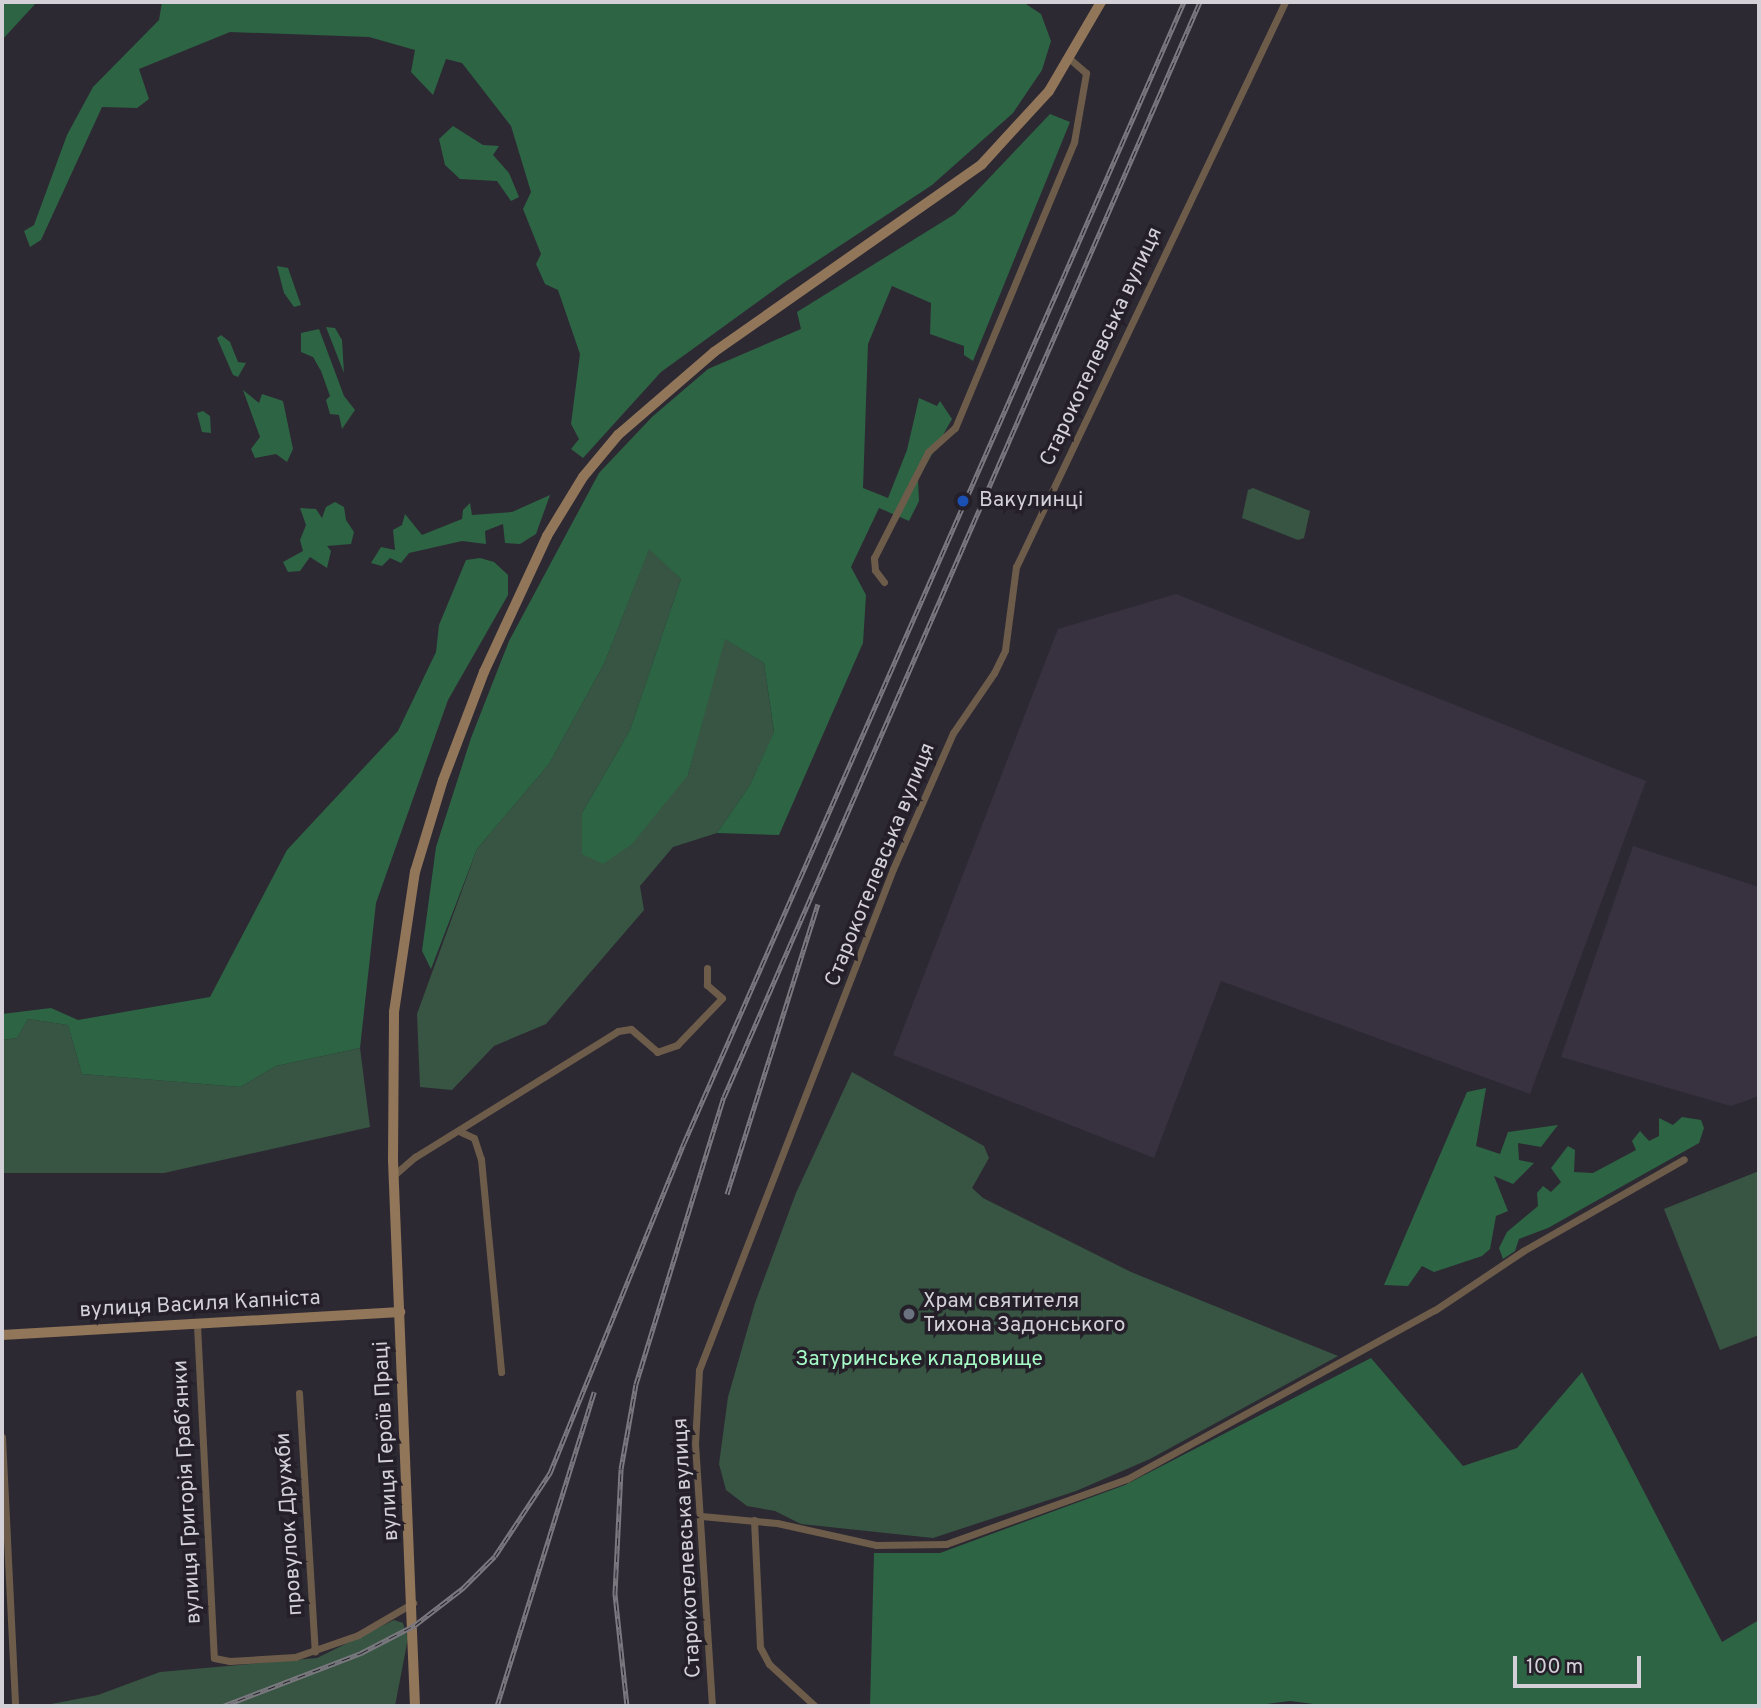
<!DOCTYPE html>
<html>
<head>
<meta charset="utf-8">
<style>
	body { margin:0 }
	#map { position:relative; width:1761px; height:1708px; overflow:hidden; background:#2d2933; font-family:Overpass,sans-serif }
	div>[style] { position:absolute }
	.built>* { inset:0; background:#383140 }
	.green>* { inset:0; background:#375542 }
	.forest>* { inset:0; background:#2d6444 }
	.street>* { height:7px; margin:-3.5px; padding:0 3.5px; transform-origin:3.5px; border-radius:3.5px; background:#6d5c4a }
	.secondary>* { height:10px; margin:-5px; padding:0 5px; transform-origin:5px; border-radius:5px; background:#917659 }
	.rail>* { height:5px; margin-top:-2.5px; transform-origin:0; background:repeating-linear-gradient(90deg,#241f29 0 8px,#7b7880 0 16px); box-sizing:border-box; border-block:2px solid #7b7880 }
	.dots>* { width:19px; height:19px; translate:-50% -50%; box-sizing:border-box; border:4px solid #241f29; border-radius:50% }
	span { translate:-50% -50%; white-space:nowrap; text-align:center; line-height:1.15; -webkit-text-stroke:7px #241f29; paint-order:stroke }
	.street-label { font-size:21px; color:#d3d0d7 }
	.poi-label { font-size:21px; color:#d3d0d7 }
	.left { translate:0 -50%; text-align:left }
	.park-label { font-size:21px; color:#a6fac6 }
	.frame { position:absolute; inset:0; border:4px solid #d3d0d7; pointer-events:none }
	.scale { position:absolute; left:1513px; top:1656px; width:128px; height:32px; box-sizing:border-box; border:4px solid #d3d0d7; border-top:0; padding-left:9px; font-size:21px; line-height:24px; white-space:nowrap; color:#d3d0d7; -webkit-text-stroke:5px #241f29; paint-order:stroke }
</style>
</head>
<body>
<div id="map">
	<div class="built">
		<i style="clip-path:polygon(1176px 594px,1646px 781px,1530px 1094px,1221px 981px,1154px 1158px,893px 1055px,1058px 629px)"></i>
		<i style="clip-path:polygon(1633px 846px,1759px 887px,1759px 1096px,1731px 1106px,1561px 1057px)"></i>
	</div>
	<div class="green">
		<i style="clip-path:polygon(1253px 488px,1310px 511px,1304px 538px,1298px 540px,1242px 518px,1248px 490px)"></i>
		<i style="clip-path:polygon(649px 548px,681px 579px,630px 730px,582px 813px,688px 775px,724px 638px,764px 663px,774px 733px,750px 785px,717px 833px,673px 847px,640px 886px,644px 910px,546px 1024px,494px 1046px,452px 1090px,420px 1087px,417px 1014px,477px 849px,549px 764px,604px 664px)"></i>
		<i style="clip-path:polygon(28px 1019px,68px 1025px,82px 1074px,240px 1087px,276px 1066px,360px 1048px,370px 1127px,164px 1173px,2px 1173px,2px 1040px,17px 1038px)"></i>
		<i style="clip-path:polygon(852px 1072px,984px 1146px,989px 1158px,972px 1188px,983px 1198px,1131px 1272px,1338px 1356px,1150px 1459px,1076px 1491px,933px 1538px,801px 1524px,775px 1511px,747px 1506px,726px 1490px,719px 1464px,728px 1397px,755px 1303px,796px 1193px)"></i>
		<i style="clip-path:polygon(1759px 1171px,1759px 1335px,1720px 1350px,1664px 1209px)"></i>
		<i style="clip-path:polygon(394px 1620px,403px 1623px,408px 1638px,395px 1706px,41px 1706px,98px 1695px,160px 1672px,317px 1658px)"></i>
	</div>
	<div class="forest">
		<i style="clip-path:polygon(2px 2px,37px 2px,2px 40px)"></i>
		<i style="clip-path:polygon(162px 2px,1023px 2px,1041px 14px,1051px 41px,1042px 70px,1013px 113px,932px 185px,785px 282px,661px 372px,583px 458px,571px 449px,579px 439px,571px 424px,580px 354px,558px 290px,545px 284px,536px 264px,541px 254px,523px 209px,531px 192px,511px 126px,462px 63px,446px 59px,433px 95px,411px 72px,415px 50px,369px 37px,230px 32px,139px 69px,149px 99px,137px 108px,102px 107px,41px 240px,30px 247px,24px 231px,34px 225px,67px 135px,93px 87px,159px 20px)"></i>
		<i style="clip-path:polygon(1050px 114px,1070px 122px,973px 361px,964px 355px,964px 346px,930px 334px,931px 303px,892px 286px,868px 344px,863px 488px,888px 498px,907px 450px,919px 398px,937px 406px,940px 401px,952px 419px,918px 479px,919px 501px,909px 521px,879px 508px,851px 567px,866px 595px,863px 643px,779px 835px,717px 833px,750px 785px,774px 732px,764px 663px,725px 639px,688px 775px,632px 844px,603px 864px,582px 854px,582px 813px,630px 730px,681px 579px,649px 549px,604px 664px,549px 764px,477px 849px,431px 969px,422px 951px,436px 847px,471px 738px,509px 641px,599px 473px,652px 417px,708px 369px,801px 329px,797px 312px,955px 214px)"></i>
		<i style="clip-path:polygon(453px 126px,483px 145px,499px 146px,493px 155px,509px 173px,519px 197px,511px 201px,497px 181px,460px 179px,445px 165px,439px 139px)"></i>
		<i style="clip-path:polygon(277px 266px,288px 268px,301px 305px,294px 307px,284px 293px)"></i>
		<i style="clip-path:polygon(326px 327px,335px 328px,342px 340px,344px 373px)"></i>
		<i style="clip-path:polygon(319px 329px,344px 396px,355px 410px,342px 429px,339px 415px,330px 414px,326px 400px,330px 396px,321px 371px,313px 357px,301px 352px,301px 333px)"></i>
		<i style="clip-path:polygon(221px 335px,230px 342px,238px 362px,246px 363px,238px 377px,233px 375px,217px 338px)"></i>
		<i style="clip-path:polygon(243px 390px,259px 403px,262px 394px,283px 401px,293px 449px,287px 462px,276px 454px,255px 458px,251px 449px,260px 437px)"></i>
		<i style="clip-path:polygon(203px 411px,210px 416px,211px 433px,202px 432px,197px 413px)"></i>
		<i style="clip-path:polygon(550px 495px,536px 534px,520px 544px,505px 543px,503px 524px,485px 531px,486px 544px,462px 541px,409px 553px,401px 563px,390px 558px,382px 566px,371px 563px,381px 547px,395px 550px,393px 530px,402px 525px,405px 514px,422px 535px,462px 519px,463px 510px,470px 503px,472px 515px,512px 512px)"></i>
		<i style="clip-path:polygon(335px 502px,344px 507px,346px 520px,354px 532px,351px 544px,327px 546px,331px 551px,327px 568px,310px 557px,300px 571px,288px 572px,283px 562px,303px 551px,300px 540px,306px 525px,300px 508px,316px 509px,322px 518px,326px 507px)"></i>
		<i style="clip-path:polygon(480px 558px,494px 562px,508px 575px,508px 595px,448px 700px,376px 903px,360px 1048px,276px 1066px,240px 1087px,82px 1074px,68px 1025px,28px 1019px,17px 1038px,2px 1040px,2px 1014px,51px 1008px,78px 1020px,210px 997px,287px 850px,398px 731px,436px 652px,439px 625px,466px 560px)"></i>
		<i style="clip-path:polygon(1486px 1088px,1476px 1146px,1500px 1154px,1508px 1132px,1558px 1125px,1541px 1147px,1518px 1143px,1519px 1160px,1534px 1163px,1513px 1184px,1494px 1176px,1508px 1211px,1496px 1216px,1490px 1249px,1482px 1256px,1434px 1272px,1422px 1266px,1408px 1286px,1384px 1285px,1467px 1092px)"></i>
		<i style="clip-path:polygon(1682px 1117px,1701px 1120px,1704px 1128px,1699px 1143px,1548px 1228px,1519px 1239px,1515px 1251px,1503px 1259px,1499px 1248px,1507px 1232px,1538px 1206px,1537px 1193px,1543px 1186px,1551px 1192px,1561px 1182px,1551px 1168px,1568px 1146px,1575px 1150px,1574px 1172px,1593px 1173px,1636px 1150px,1632px 1141px,1640px 1131px,1649px 1141px,1659px 1136px,1659px 1118px,1673px 1125px)"></i>
		<i style="clip-path:polygon(1371px 1358px,1463px 1466px,1517px 1448px,1582px 1372px,1722px 1642px,1759px 1620px,1759px 1706px,1329px 1706px,1290px 1701px,1251px 1706px,870px 1706px,874px 1553px,940px 1553px,1125px 1485px)"></i>
	</div>
	<div class="street">
		<i style="left:884px;top:582px;width:15px;rotate:-127deg"></i>
		<i style="left:875px;top:570px;width:12px;rotate:-95deg"></i>
		<i style="left:874px;top:558px;width:119px;rotate:-63deg"></i>
		<i style="left:928px;top:452px;width:36px;rotate:-42deg"></i>
		<i style="left:955px;top:428px;width:310px;rotate:-67.4deg"></i>
		<i style="left:1074px;top:142px;width:70px;rotate:-80.1deg"></i>
		<i style="left:1086px;top:73px;width:23px;rotate:-139deg"></i>
		<i style="left:461px;top:1132px;width:14px;rotate:25deg"></i>
		<i style="left:474px;top:1138px;width:22px;rotate:72deg"></i>
		<i style="left:481px;top:1159px;width:214px;rotate:84.6deg"></i>
		<i style="left:394px;top:1175px;width:28px;rotate:-41deg"></i>
		<i style="left:415px;top:1157px;width:239px;rotate:-31.8deg"></i>
		<i style="left:618px;top:1031px;width:13px;rotate:-9deg"></i>
		<i style="left:631px;top:1029px;width:35px;rotate:41deg"></i>
		<i style="left:657px;top:1052px;width:21px;rotate:-19deg"></i>
		<i style="left:677px;top:1045px;width:65px;rotate:-46.2deg"></i>
		<i style="left:722px;top:998px;width:20px;rotate:-139deg"></i>
		<i style="left:707px;top:985px;width:17px;rotate:-90deg"></i>
		<i style="left:197px;top:1325px;width:333px;rotate:87.1deg"></i>
		<i style="left:214px;top:1658px;width:16px;rotate:11deg"></i>
		<i style="left:230px;top:1661px;width:65px;rotate:-3.5deg"></i>
		<i style="left:295px;top:1657px;width:67px;rotate:-19.2deg"></i>
		<i style="left:358px;top:1635px;width:64px;rotate:-30.2deg"></i>
		<i style="left:299px;top:1393px;width:259px;rotate:86.5deg"></i>
		<i style="left:2px;top:1437px;width:269px;rotate:87.2deg"></i>
		<i style="left:701px;top:1516px;width:76px;rotate:5.3deg"></i>
		<i style="left:777px;top:1523px;width:101px;rotate:12.5deg"></i>
		<i style="left:876px;top:1545px;width:70px;rotate:-0.8deg"></i>
		<i style="left:946px;top:1544px;width:192px;rotate:-19.8deg"></i>
		<i style="left:1127px;top:1479px;width:351px;rotate:-28.8deg"></i>
		<i style="left:1435px;top:1310px;width:106px;rotate:-33.8deg"></i>
		<i style="left:1523px;top:1251px;width:185px;rotate:-29.7deg"></i>
		<i style="left:754px;top:1520px;width:127px;rotate:87.3deg"></i>
		<i style="left:760px;top:1647px;width:19px;rotate:62deg"></i>
		<i style="left:769px;top:1664px;width:62px;rotate:42.4deg"></i>
		<i style="left:712px;top:1706px;width:263px;rotate:-93.7deg"></i>
		<i style="left:695px;top:1444px;width:74px;rotate:-86.9deg"></i>
		<i style="left:699px;top:1370px;width:537px;rotate:-68.83deg"></i>
		<i style="left:893px;top:869px;width:149px;rotate:-66.2deg"></i>
		<i style="left:953px;top:733px;width:73px;rotate:-55.7deg"></i>
		<i style="left:994px;top:673px;width:25px;rotate:-64deg"></i>
		<i style="left:1005px;top:650px;width:84px;rotate:-82.5deg"></i>
		<i style="left:1016px;top:567px;width:626px;rotate:-64.54deg"></i>
	</div>
	<div class="secondary">
		<i style="left:2px;top:1335px;width:399px;rotate:-3.3deg"></i>
		<i style="left:415px;top:1706px;width:546px;rotate:-92.31deg"></i>
		<i style="left:393px;top:1160px;width:148px;rotate:-89.6deg"></i>
		<i style="left:394px;top:1012px;width:142px;rotate:-81.5deg"></i>
		<i style="left:415px;top:872px;width:96px;rotate:-73.1deg"></i>
		<i style="left:443px;top:780px;width:116px;rotate:-69.2deg"></i>
		<i style="left:484px;top:672px;width:150px;rotate:-65.1deg"></i>
		<i style="left:547px;top:536px;width:69px;rotate:-58.6deg"></i>
		<i style="left:583px;top:477px;width:55px;rotate:-50.2deg"></i>
		<i style="left:618px;top:435px;width:127px;rotate:-40.8deg"></i>
		<i style="left:714px;top:352px;width:327px;rotate:-35deg"></i>
		<i style="left:982px;top:164px;width:99px;rotate:-47.5deg"></i>
		<i style="left:1049px;top:91px;width:103px;rotate:-59.7deg"></i>
	</div>
	<div class="rail">
		<i style="left:727px;top:1194px;width:304px;rotate:-72.6deg"></i>
		<i style="left:223px;top:1706px;width:148px;rotate:-21deg"></i>
		<i style="left:361px;top:1653px;width:61px;rotate:-27.4deg"></i>
		<i style="left:415px;top:1625px;width:61px;rotate:-37.6deg"></i>
		<i style="left:463px;top:1588px;width:45px;rotate:-45deg"></i>
		<i style="left:495px;top:1556px;width:100px;rotate:-56.5deg"></i>
		<i style="left:550px;top:1473px;width:356px;rotate:-67.9deg"></i>
		<i style="left:684px;top:1143px;width:1246px;rotate:-66.34deg"></i>
		<i style="left:497px;top:1706px;width:329px;rotate:-72.8deg"></i>
		<i style="left:627px;top:1706px;width:114px;rotate:-96.1deg"></i>
		<i style="left:615px;top:1593px;width:124px;rotate:-87.2deg"></i>
		<i style="left:621px;top:1469px;width:86px;rotate:-80deg"></i>
		<i style="left:636px;top:1384px;width:300px;rotate:-73deg"></i>
		<i style="left:724px;top:1097px;width:1194px;rotate:-66.51deg"></i>
	</div>
	<div class="dots">
		<i style="left:963px;top:501px;background:#1a4fb4"></i>
		<i style="left:909px;top:1314px;background:#6b7280"></i>
	</div>
	<div class="street-label">
		<span style="left:1102px;top:347px;rotate:-65deg">Старокотелевська вулиця</span>
		<span style="left:881px;top:865px;rotate:-68deg">Старокотелевська вулиця</span>
		<span style="left:200px;top:1305px;rotate:-3deg">вулиця Василя Капніста</span>
		<span style="left:387px;top:1441px;rotate:-93deg">вулиця Героїв Праці</span>
		<span style="left:188px;top:1492px;rotate:-93deg">вулиця Григорія Грабʼянки</span>
		<span style="left:290px;top:1524px;rotate:-94deg">провулок Дружби</span>
		<span style="left:688px;top:1548px;rotate:-93deg">Старокотелевська вулиця</span>
	</div>
	<div class="poi-label">
		<span class="left" style="left:979px;top:501px">Вакулинці</span>
		<span class="left" style="left:923px;top:1314px">Храм святителя<br>Тихона Задонського</span>
	</div>
	<div class="park-label">
		<span style="left:919px;top:1360px">Затуринське кладовище</span>
	</div>
	<div class="frame"></div>
	<div class="scale">100 m</div>
</div>
</body>
</html>
